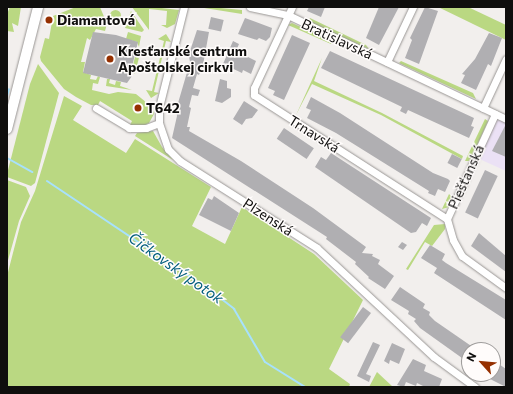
<!DOCTYPE html>
<html>
<head>
<meta charset="utf-8">
<style>
	body { margin:0 }
	#map { position:relative; width:513px; height:394px; overflow:hidden; background:#f2efed; font-family:Commissioner,sans-serif }
	div>[style] { position:absolute }
	.commercial>* { inset:0; background:#ebe1f5 }
	.green>* { inset:0; background:#bad882; transform-origin:0 0 }
	.round { border-radius:50% }
	.stream>* { height:2px; margin:-1px; padding:0 1px; transform-origin:1px; border-radius:1px; background:#a7e1fd }
	.building>* { inset:0; background:#b0afb2; transform-origin:0 0 }
	.roads { filter:drop-shadow(0 0 1px #999694) drop-shadow(0 0 1px #999694) }
	.street>* { height:7px; margin:-3.5px; padding:0 3.5px; transform-origin:3.5px; border-radius:3.5px; background:#fff }
	.secondary>* { height:10px; margin:-5px; padding:0 5px; transform-origin:5px; border-radius:5px; background:#fff }
	.dots>* { width:11px; height:11px; translate:-50% -50%; box-sizing:border-box; border:2px solid #fffcfb; border-radius:50% }
	span { translate:-50% -50%; white-space:nowrap; text-align:center; line-height:1.15; -webkit-text-stroke:3px #fffcfb; paint-order:stroke }
	.poi-label { font-size:14px; color:#0f0e0d; font-weight:700 }
	.left { translate:0 -50%; text-align:left }
	.street-label { font-size:14px; color:#0f0e0d }
	.water-label { font-size:15px; color:#015d7c; font-style:italic }
	.frame { position:absolute; inset:0; border:8px solid #0f0e0d; pointer-events:none }
	.north { position:absolute; left:461px; top:342px; width:40px; height:40px; box-sizing:border-box; background:#fffcfb; border:1px solid #9f9d9c; border-radius:50%; rotate:297deg; font-size:11px; font-weight:700; line-height:16px; text-align:center; color:#0f0e0d }
	.north::after { content:''; display:block; margin:auto; width:14px; height:18px; background:#953001; clip-path:polygon(50% 0,100% 100%,50% 72%,0 100%) }
</style>
</head>
<body>
<div id="map">
	<div class="commercial">
		<i style="clip-path:polygon(495px 114px,506px 119px,506px 171px,475px 157px)"></i>
	</div>
	<div class="green">
		<i style="clip-path:polygon(10px 7px,21px 7px,18px 26px,12px 23px,14px 32px,7px 31px,7px 14px)"></i>
		<i style="clip-path:polygon(76px 7px,100px 7px,107px 24px,105px 31px,96px 29px,90px 40px,87px 38px,81px 62px,85px 62px,83px 72px,91px 75px,90px 79px,96px 80px,98px 76px,100px 77px,98px 84px,93px 83px,92px 90px,109px 94px,118px 92px,136px 94px,152px 107px,154px 114px,149px 123px,142px 126px,130px 125px,132px 121px,100px 101px,98px 105px,91px 105px,76px 97px,64px 89px,41px 61px,40px 57px,45px 38px,49px 39px,53px 16px)"></i>
		<i style="clip-path:polygon(132px 7px,153px 7px,179px 10px,175px 24px,167px 28px,161px 25px,166px 25px,167px 11px,149px 9px,149px 30px)"></i>
		<i style="clip-path:polygon(198px 7px,210px 7px,242px 10px,242px 14px)"></i>
		<i style="clip-path:polygon(438px 7px,468px 7px,506px 25px,506px 40px)"></i>
		<i class="round" style="left:109.5px;top:9.5px;width:11px;height:11px"></i>
		<i style="clip-path:polygon(131px 11px,144px 30px,142px 32px,125px 28px)"></i>
		<i style="clip-path:polygon(310px 18px,366px 45px,369px 49px,308px 22px)"></i>
		<i style="clip-path:polygon(292px 23px,333px 42px,331px 44px,288px 25px)"></i>
		<i style="clip-path:polygon(128px 32px,141px 36px,139px 47px,137px 42px,126px 39px)"></i>
		<i style="clip-path:polygon(166px 34px,171px 42px,166px 41px,154px 92px,159px 93px,151px 98px,146px 90px,152px 91px,164px 41px,158px 39px)"></i>
		<i style="left:135px;top:57px;width:4px;height:16px;rotate:14deg"></i>
		<i style="clip-path:polygon(322px 58px,314px 81px,382px 113px,463px 156px,462px 159px,381px 115px,312px 84px,296px 115px)"></i>
		<i style="clip-path:polygon(401px 61px,473px 93px,476px 99px,399px 63px)"></i>
		<i style="clip-path:polygon(38px 64px,59px 93px,35px 183px,31px 186px,7px 177px,7px 174px,30px 84px)"></i>
		<i style="clip-path:polygon(107px 79px,110px 79px,109px 83px,115px 85px,116px 81px,121px 82px,120px 86px,132px 90px,106px 86px)"></i>
		<i style="clip-path:polygon(64px 96px,82px 106px,73px 120px,126px 153px,135px 139px,211px 187px,192px 226px,225px 244px,242px 207px,314px 254px,363px 300px,329px 369px,350px 384px,349px 387px,7px 387px,7px 276px,21px 222px,35px 191px)"></i>
		<i style="clip-path:polygon(485px 119px,488px 121px,470px 161px,465px 161px)"></i>
		<i style="clip-path:polygon(153px 131px,162px 147px,173px 160px,135px 136px,137px 133px)"></i>
		<i style="clip-path:polygon(7px 180px,26px 187px,30px 196px,19px 221px,7px 264px)"></i>
		<i style="clip-path:polygon(449px 194px,453px 198px,449px 207px,442px 209px)"></i>
		<i style="clip-path:polygon(445px 224px,445px 229px,432px 246px,425px 242px,408px 270px,406px 269px,434px 225px)"></i>
		<i style="clip-path:polygon(377px 372px,393px 387px,369px 387px)"></i>
	</div>
	<div class="stream">
		<i style="left:7px;top:96px;width:7px;rotate:-74deg"></i>
		<i style="left:7px;top:158px;width:29px;rotate:29deg"></i>
		<i style="left:47px;top:181px;width:196px;rotate:33.8deg"></i>
		<i style="left:210px;top:290px;width:31px;rotate:38deg"></i>
		<i style="left:234px;top:309px;width:61px;rotate:59.7deg"></i>
		<i style="left:265px;top:362px;width:47px;rotate:32deg"></i>
	</div>
	<div class="building">
		<i style="clip-path:polygon(309px 7px,325px 7px,321px 17px,307px 11px)"></i>
		<i style="clip-path:polygon(379px 7px,399px 7px,379px 45px,366px 38px)"></i>
		<i style="clip-path:polygon(425px 7px,438px 11px,419px 64px,405px 58px,412px 40px,410px 38px)"></i>
		<i style="left:211px;top:17px;width:13px;height:12px;rotate:13deg"></i>
		<i style="clip-path:polygon(245px 18px,272px 28px,270px 37px,266px 41px,259px 38px,257px 40px,238px 34px)"></i>
		<i style="clip-path:polygon(197px 30px,209px 32px,203px 65px,199px 75px,197px 74px,193px 88px,200px 90px,198px 96px,192px 95px,189px 107px,191px 108px,187px 127px,190px 127px,189px 131px,241px 161px,313px 208px,366px 247px,362px 253px,373px 254px,372px 256px,380px 260px,378px 264px,394px 276px,385px 289px,368px 278px,369px 277px,355px 264px,356px 262px,326px 239px,327px 237px,172px 138px,177px 116px,176px 110px,190px 62px,188px 51px,190px 51px)"></i>
		<i style="clip-path:polygon(93px 32px,116px 35px,138px 42px,130px 75px,132px 76px,127px 83px,83px 73px)"></i>
		<i style="clip-path:polygon(489px 33px,502px 38px,491px 66px,488px 64px,476px 90px,461px 83px,465px 75px,462px 74px,475px 59px)"></i>
		<i style="clip-path:polygon(292px 35px,310px 43px,284px 100px,273px 95px,275px 91px,268px 88px)"></i>
		<i style="clip-path:polygon(233px 41px,239px 44px,236px 51px,256px 61px,251px 74px,243px 70px,242px 73px,223px 64px)"></i>
		<i style="clip-path:polygon(330px 51px,474px 118px,471px 126px,474px 127px,469px 138px,408px 110px,406px 114px,400px 111px,402px 107px,321px 68px)"></i>
		<i style="clip-path:polygon(220px 79px,227px 81px,227px 88px,231px 89px,231px 97px,222px 103px,215px 101px)"></i>
		<i style="clip-path:polygon(311px 97px,340px 113px,433px 173px,448px 179px,450px 181px,445px 192px,438px 189px,435px 196px,428px 193px,429px 191px,336px 133px,307px 118px,311px 110px,306px 108px)"></i>
		<i style="clip-path:polygon(244px 101px,258px 110px,252px 118px,246px 119px,242px 125px,233px 119px)"></i>
		<i style="clip-path:polygon(137px 103px,142px 105px,138px 113px,133px 110px)"></i>
		<i style="clip-path:polygon(506px 124px,506px 157px,492px 151px)"></i>
		<i style="left:284px;top:128px;width:36px;height:13px;rotate:34deg"></i>
		<i style="clip-path:polygon(331px 153px,431px 218px,427px 226px,422px 223px,416px 232px,411px 233px,315px 167px,321px 157px,326px 160px)"></i>
		<i style="left:452px;top:154px;width:11px;height:10px;rotate:27deg"></i>
		<i style="left:485px;top:170px;width:14px;height:47px;rotate:25deg"></i>
		<i style="clip-path:polygon(214px 196px,239px 213px,231px 231px,199px 215px,208px 198px,212px 200px)"></i>
		<i style="clip-path:polygon(479px 233px,506px 256px,506px 272px,471px 246px)"></i>
		<i style="clip-path:polygon(402px 242px,407px 245px,403px 250px,398px 247px)"></i>
		<i style="clip-path:polygon(430px 245px,445px 254px,442px 260px,446px 263px,506px 300px,506px 320px,434px 273px,437px 268px,421px 258px)"></i>
		<i style="clip-path:polygon(400px 287px,425px 304px,423px 308px,430px 312px,429px 315px,435px 321px,477px 350px,469px 350px,469px 363px,420px 328px,414px 321px,416px 319px,408px 314px,409px 311px,391px 300px)"></i>
		<i style="left:363px;top:307px;width:10px;height:38px;rotate:37deg"></i>
		<i style="clip-path:polygon(373px 342px,380px 345px,366px 374px,371px 376px,369px 382px,357px 376px)"></i>
		<i style="clip-path:polygon(392px 343px,405px 349px,399px 364px,390px 360px,389px 364px,384px 361px)"></i>
		<i style="clip-path:polygon(413px 359px,426px 365px,424px 371px,442px 379px,439px 387px,425px 387px,417px 383px,416px 386px,406px 382px,404px 387px,397px 385px)"></i>
		<i style="clip-path:polygon(493px 360px,506px 369px,506px 387px,488px 378px,493px 374px)"></i>
	</div>
	<div class="roads">
		<div class="street">
			<i style="left:184px;top:7px;width:103px;rotate:104deg"></i>
			<i style="left:159px;top:107px;width:16px;rotate:90deg"></i>
			<i style="left:159px;top:123px;width:28px;rotate:71deg"></i>
			<i style="left:168px;top:149px;width:17px;rotate:45deg"></i>
			<i style="left:180px;top:161px;width:162px;rotate:32.4deg"></i>
			<i style="left:317px;top:248px;width:160px;rotate:43deg"></i>
			<i style="left:434px;top:357px;width:51px;rotate:36.2deg"></i>
			<i style="left:250px;top:7px;width:39px;rotate:12deg"></i>
			<i style="left:288px;top:15px;width:242px;rotate:25.5deg"></i>
			<i style="left:292px;top:7px;width:89px;rotate:115.1deg"></i>
			<i style="left:254px;top:88px;width:7px;rotate:90deg"></i>
			<i style="left:254px;top:95px;width:229px;rotate:32.7deg"></i>
			<i style="left:387px;top:62px;width:61px;rotate:-64.7deg"></i>
			<i style="left:96px;top:108px;width:39px;rotate:31deg"></i>
			<i style="left:129px;top:128px;width:17px"></i>
			<i style="left:146px;top:128px;width:14px;rotate:-21deg"></i>
			<i style="left:483px;top:108px;width:54px;rotate:-64.9deg"></i>
			<i style="left:495px;top:114px;width:115px;rotate:114.6deg"></i>
			<i style="left:447px;top:219px;width:22px;rotate:74deg"></i>
			<i style="left:453px;top:240px;width:18px;rotate:61deg"></i>
			<i style="left:462px;top:256px;width:54px;rotate:36deg"></i>
		</div>
		<div class="secondary">
			<i style="left:7px;top:129px;width:126px;rotate:-75.7deg"></i>
		</div>
	</div>
	<div class="dots">
		<i style="left:49px;top:20px;background:#953001"></i>
		<i style="left:110px;top:59px;background:#953001"></i>
		<i style="left:138px;top:108px;background:#953001"></i>
	</div>
	<div class="poi-label">
		<span class="left" style="left:57px;top:20px">Diamantová</span>
		<span class="left" style="left:118px;top:59px">Kresťanské centrum<br>Apoštolskej cirkvi</span>
		<span class="left" style="left:146px;top:108px">T642</span>
	</div>
	<div class="street-label">
		<span style="left:337px;top:39px;rotate:25deg">Bratislavská</span>
		<span style="left:314px;top:134px;rotate:32deg">Trnavská</span>
		<span style="left:466px;top:177px;rotate:-66deg">Piešťanská</span>
		<span style="left:268px;top:217px;rotate:33deg">Plzenská</span>
	</div>
	<div class="water-label">
		<span style="left:176px;top:268px;rotate:35deg">Čičkovský potok</span>
	</div>
	<div class="frame"></div>
	<div class="north">N</div>
</div>
</body>
</html>
